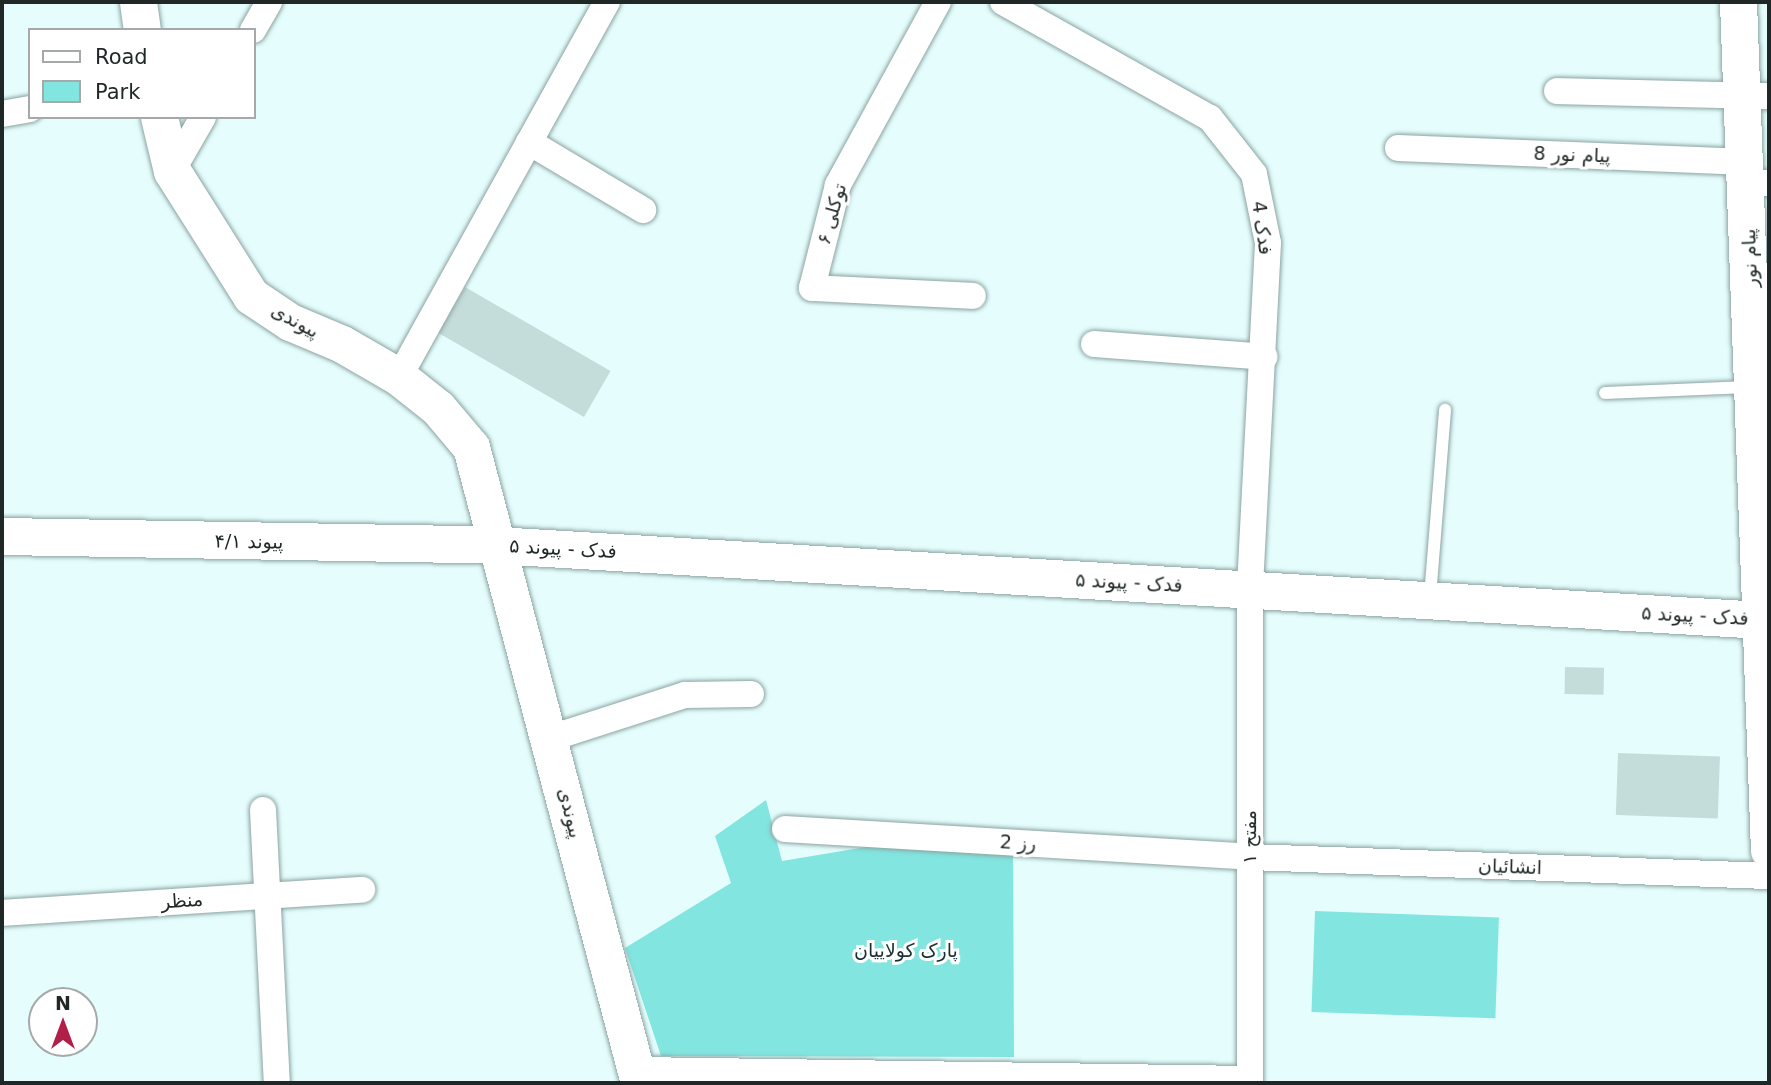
<!DOCTYPE html>
<html>
<head>
<meta charset="utf-8">
<style>
	body { margin:0 }
	#map { position:relative; width:1771px; height:1085px; overflow:hidden; background:#e5fefd; font-family:"DejaVu Sans",Cairo,sans-serif }
	div>[style] { position:absolute }
	.green>* { inset:0; background:#82e5e0; transform-origin:0 0 }
	.building>* { inset:0; background:#c4dcda; transform-origin:0 0 }
	.roads { filter:drop-shadow(0 0 2px #8ba3a1) drop-shadow(0 0 2px #8ba3a1) }
	.lane>* { height:12px; margin:-6px; padding:0 6px; transform-origin:6px; border-radius:6px; background:#fff }
	.street>* { height:26px; margin:-13px; padding:0 13px; transform-origin:13px; border-radius:13px; background:#fff }
	.secondary>* { height:37px; margin:-18.5px; padding:0 18.5px; transform-origin:18.5px; border-radius:18.5px; background:#fff }
	span { translate:-50% -50%; white-space:nowrap; text-align:center; line-height:1.15; -webkit-text-stroke:6px #fff; paint-order:stroke }
	.street-label { font-size:19px; color:#1f2827 }
	.park-label { font-size:19px; color:#183130 }
	.frame { position:absolute; inset:0; border:4px solid #1f2827; pointer-events:none }
	.legend { position:absolute; left:28px; top:28px; width:228px; height:91px; box-sizing:border-box; background:#fff; border:2px solid #a5a9a9; margin:0; padding:9px 12px; list-style:none; font-size:21px; color:#1f2827 }
	.legend li { display:flex; align-items:center; gap:14px; height:35px }
	.legend b { width:35px; border:2px solid #a5a9a9 }
	.north { position:absolute; left:28px; top:987px; width:70px; height:70px; box-sizing:border-box; background:#fff; border:2px solid #a5a9a9; border-radius:50%; rotate:0deg; font-size:19px; font-weight:700; line-height:28px; text-align:center; color:#1f2827 }
	.north::after { content:''; display:block; margin:auto; width:24px; height:32px; background:#b11f49; clip-path:polygon(50% 0,100% 100%,50% 72%,0 100%) }
</style>
</head>
<body>
<div id="map">
	<div class="green">
		<i style="clip-path:polygon(766px 800px,782px 861px,878px 845px,1013px 845px,1014px 1057px,661px 1056px,625px 948px,731px 883px,715px 836px)"></i>
		<i style="left:1315px;top:911px;width:184px;height:101px;rotate:2deg"></i>
	</div>
	<div class="building">
		<i style="left:465px;top:287px;width:168px;height:53px;rotate:30deg"></i>
		<i style="left:1565px;top:667px;width:39px;height:27px;rotate:1deg"></i>
		<i style="left:1618px;top:753px;width:102px;height:62px;rotate:2deg"></i>
	</div>
	<div class="roads">
		<div class="lane">
			<i style="left:1605px;top:393px;width:143px;rotate:-2.4deg"></i>
			<i style="left:1430px;top:597px;width:188px;rotate:-85.4deg"></i>
		</div>
		<div class="street">
			<i style="left:938px;top:2px;width:209px;rotate:118.7deg"></i>
			<i style="left:838px;top:185px;width:106px;rotate:104.2deg"></i>
			<i style="left:812px;top:288px;width:161px;rotate:2.8deg"></i>
			<i style="left:1003px;top:2px;width:237px;rotate:29.3deg"></i>
			<i style="left:1210px;top:118px;width:71px;rotate:51.8deg"></i>
			<i style="left:1254px;top:174px;width:70px;rotate:78.5deg"></i>
			<i style="left:1268px;top:243px;width:347px;rotate:93deg"></i>
			<i style="left:1250px;top:590px;width:493px;rotate:90deg"></i>
			<i style="left:253px;top:30px;width:32px;rotate:-60deg"></i>
			<i style="left:1557px;top:91px;width:212px;rotate:1.4deg"></i>
			<i style="left:2px;top:114px;width:28px;rotate:-10deg"></i>
			<i style="left:529px;top:142px;width:133px;rotate:30.8deg"></i>
			<i style="left:1398px;top:148px;width:349px;rotate:2.3deg"></i>
			<i style="left:172px;top:171px;width:62px;rotate:-60.1deg"></i>
			<i style="left:1748px;top:183px;width:21px"></i>
			<i style="left:1094px;top:344px;width:171px;rotate:4.3deg"></i>
			<i style="left:399px;top:377px;width:429px;rotate:-61deg"></i>
			<i style="left:551px;top:738px;width:141px;rotate:-17.8deg"></i>
			<i style="left:685px;top:695px;width:66px;rotate:-0.9deg"></i>
			<i style="left:263px;top:810px;width:273px;rotate:87.1deg"></i>
			<i style="left:785px;top:829px;width:466px;rotate:3.4deg"></i>
			<i style="left:1250px;top:857px;width:519px;rotate:2.1deg"></i>
			<i style="left:2px;top:913px;width:361px;rotate:-3.7deg"></i>
			<i style="left:636px;top:1070px;width:614px;rotate:0.84deg"></i>
		</div>
		<div class="secondary">
			<i style="left:138px;top:2px;width:28px;rotate:82deg"></i>
			<i style="left:1738px;top:2px;width:849px;rotate:87.91deg"></i>
			<i style="left:159px;top:117px;width:56px;rotate:76.5deg"></i>
			<i style="left:172px;top:171px;width:148px;rotate:57.7deg"></i>
			<i style="left:251px;top:296px;width:47px;rotate:33.7deg"></i>
			<i style="left:290px;top:322px;width:56px;rotate:22.9deg"></i>
			<i style="left:342px;top:344px;width:66px;rotate:30.1deg"></i>
			<i style="left:399px;top:377px;width:50px;rotate:38.5deg"></i>
			<i style="left:438px;top:408px;width:51px;rotate:49.8deg"></i>
			<i style="left:471px;top:447px;width:658px;rotate:75.2deg"></i>
			<i style="left:2px;top:536px;width:494px;rotate:1deg"></i>
			<i style="left:496px;top:545px;width:1268px;rotate:3.39deg"></i>
		</div>
	</div>
	<div class="street-label">
		<span style="left:1572px;top:155px;rotate:2deg">پیام نور 8</span>
		<span style="left:832px;top:214px;rotate:-74deg">توکلی ۶</span>
		<span style="left:1262px;top:228px;rotate:82deg">فدک 4</span>
		<span style="left:1750px;top:258px;rotate:-92deg">پیام نور</span>
		<span style="left:295px;top:321px;rotate:28deg">پیوندی</span>
		<span style="left:249px;top:542px;rotate:1deg">پیوند ۴/۱</span>
		<span style="left:563px;top:549px;rotate:3deg">فدک - پیوند ۵</span>
		<span style="left:1129px;top:583px;rotate:3deg">فدک - پیوند ۵</span>
		<span style="left:1695px;top:616px;rotate:3deg">فدک - پیوند ۵</span>
		<span style="left:570px;top:813px;rotate:76deg">پیوندی</span>
		<span style="left:1250px;top:837px;rotate:-90deg">مفتح ۱</span>
		<span style="left:1018px;top:843px;rotate:3deg">رز 2</span>
		<span style="left:1510px;top:867px;rotate:2deg">انشائیان</span>
		<span style="left:182px;top:901px;rotate:-4deg">منظر</span>
	</div>
	<div class="park-label">
		<span style="left:906px;top:951px">پارک کولاییان</span>
	</div>
	<div class="frame"></div>
	<ul class="legend">
	<li><b style="height:9px;background:#fff"></b>Road</li>
	<li><b style="height:19px;background:#82e5e0"></b>Park</li>
	</ul>
	<div class="north">N</div>
</div>
</body>
</html>
